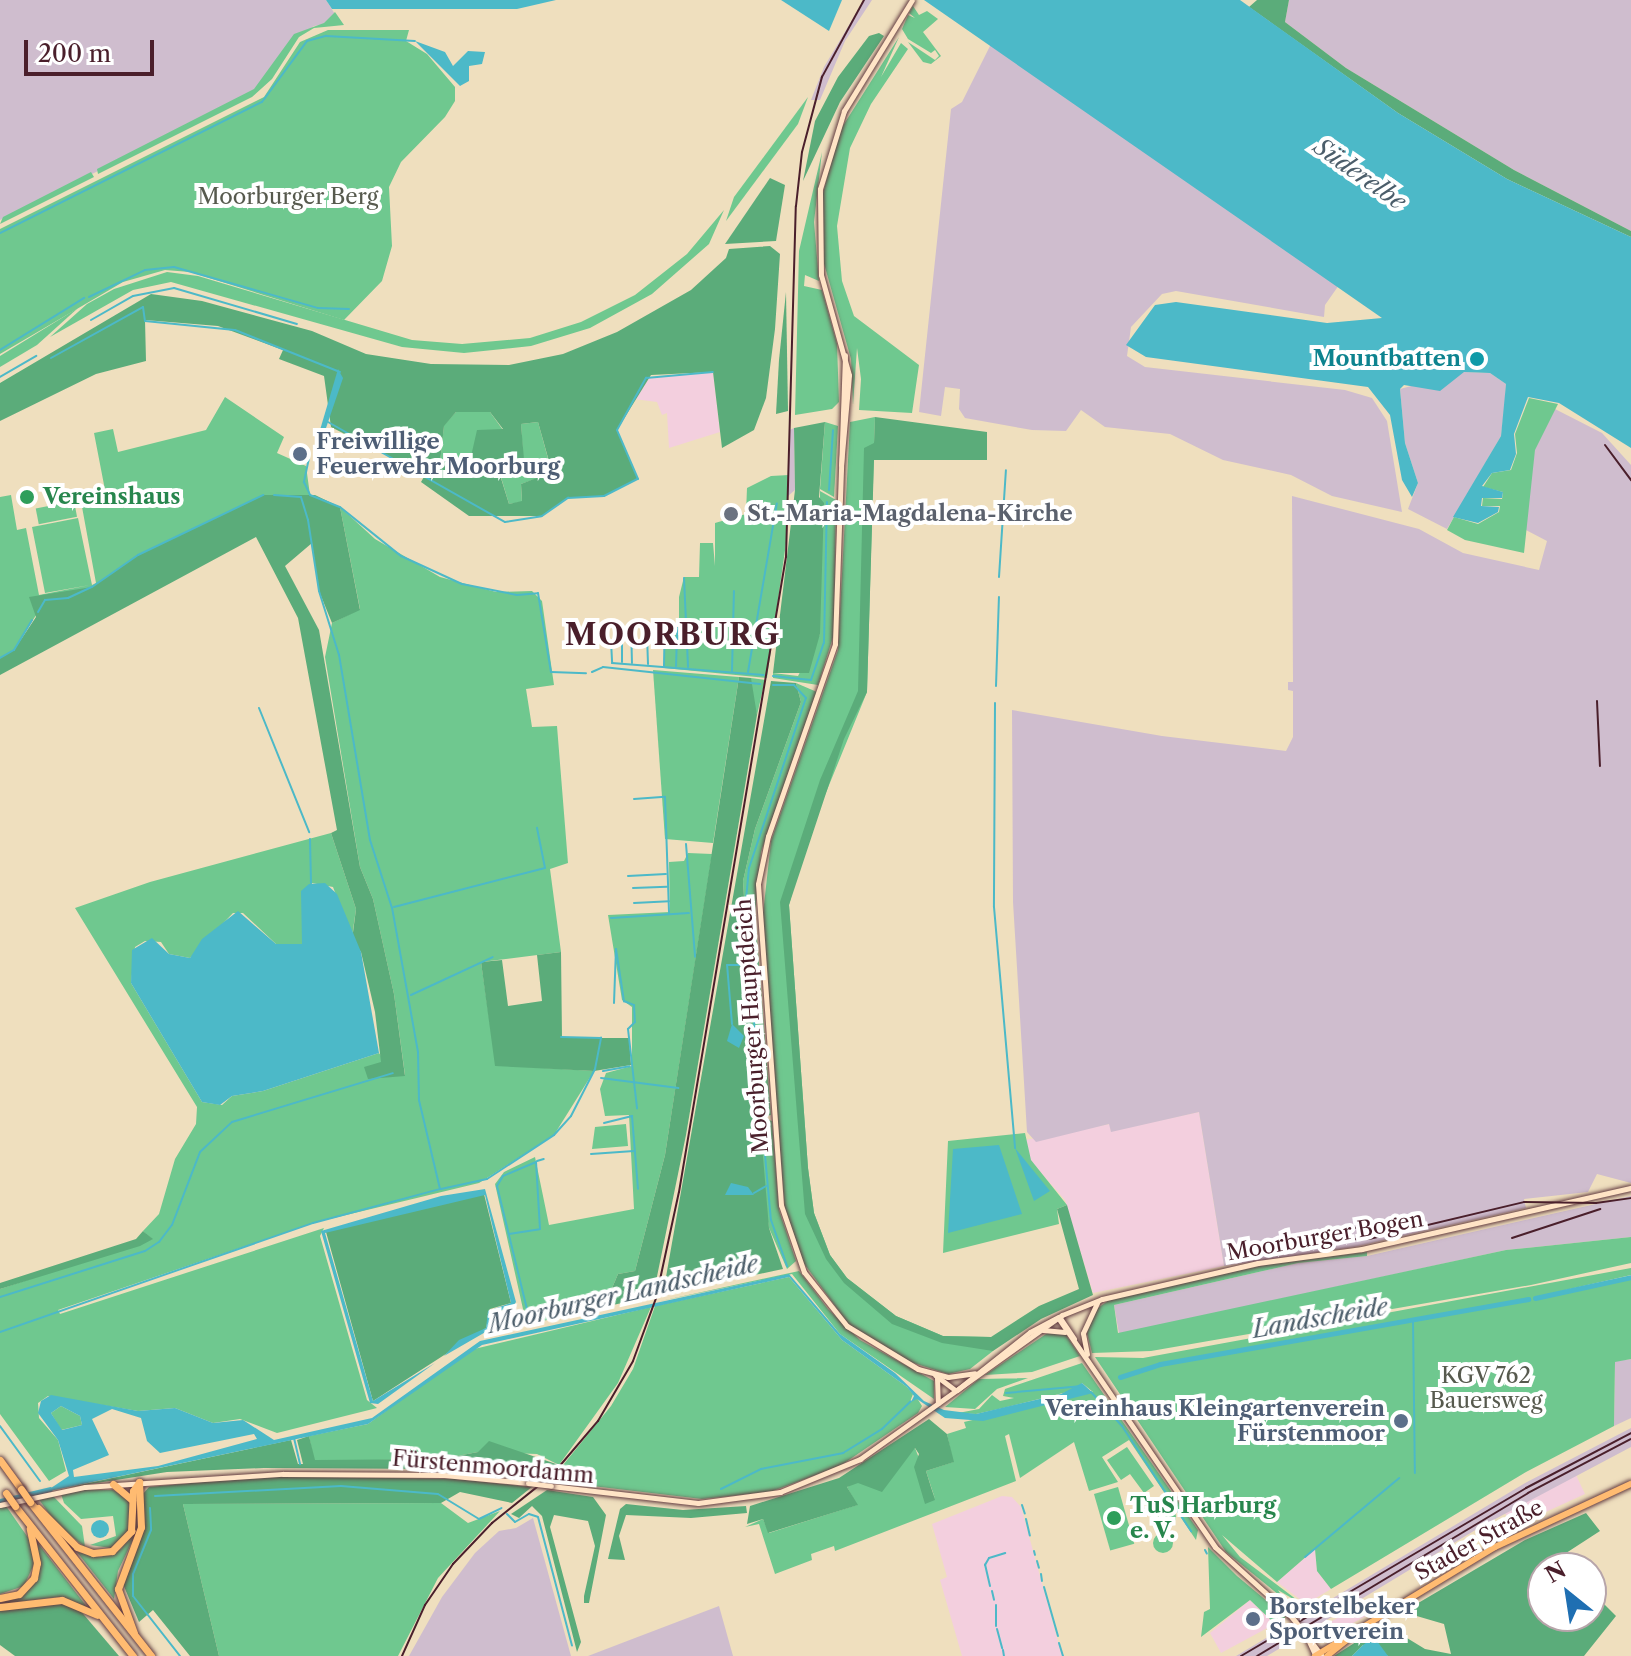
<!DOCTYPE html>
<html>
<head>
<meta charset="utf-8">
<style>
	body { margin:0 }
	#map { position:relative; width:1631px; height:1656px; overflow:hidden; background:#efdfbe; font-family:"Libre Caslon Text",serif }
	div>[style] { position:absolute }
	.built>* { inset:0; background:#f3cfde }
	.industrial>* { inset:0; background:#cfbdce }
	.green>* { inset:0; background:#6fc88f; transform-origin:0 0 }
	.round { border-radius:50% }
	.forest>* { inset:0; background:#5bac7a }
	.water>* { inset:0; background:#4cb9c8 }
	.stream>* { height:2px; margin:-1px; padding:0 1px; transform-origin:1px; border-radius:1px; background:#4cb9c8 }
	.canal>* { height:5px; margin:-2.5px; padding:0 2.5px; transform-origin:2.5px; border-radius:2.5px; background:#4cb9c8 }
	.roads { filter:drop-shadow(0 0 2px #633c41) drop-shadow(0 0 2px #633c41) }
	.secondary>* { height:5px; margin:-2.5px; padding:0 2.5px; transform-origin:2.5px; border-radius:2.5px; background:#ffe4c6 }
	.primary>* { height:6px; margin:-3px; padding:0 3px; transform-origin:3px; border-radius:3px; background:#ffbb71 }
	.highway>* { height:7px; margin:-3.5px; padding:0 3.5px; transform-origin:3.5px; border-radius:3.5px; background:#ffbb71 }
	.tram>* { height:2px; margin:-1px; padding:0 1px; transform-origin:1px; border-radius:1px; background:#4a1f2b }
	.rail>* { height:2px; margin:-1px; padding:0 1px; transform-origin:1px; border-radius:1px; background:#4a1f2b }
	.bridges { filter:drop-shadow(0 0 2px #633c41) drop-shadow(0 0 2px #633c41) }
	.secondary-bridge>* { height:5px; margin:-2.5px; padding:0 2.5px; transform-origin:2.5px; border-radius:2.5px; background:#ffe4c6 }
	.highway-bridge>* { height:7px; margin:-3.5px; padding:0 3.5px; transform-origin:3.5px; border-radius:3.5px; background:#ffbb71 }
	.dots>* { width:22px; height:22px; translate:-50% -50%; box-sizing:border-box; border:4px solid #fff; border-radius:50% }
	span { translate:-50% -50%; white-space:nowrap; text-align:center; line-height:1.15; -webkit-text-stroke:8px #fff; paint-order:stroke }
	.park-label { font-size:22px; color:#575a4e }
	.culture-label { font-size:22px; color:#0d838f; font-weight:700 }
	.right { translate:-100% -50%; text-align:right }
	.service-label { font-size:22px; color:#4e5e75; font-weight:700 }
	.left { translate:0 -50%; text-align:left }
	.leisure-label { font-size:22px; color:#27864d; font-weight:700 }
	.worship-label { font-size:22px; color:#5b616d; font-weight:700 }
	.street-label { font-size:22px; color:#4a1f2b }
	.water-label { font-size:24px; color:#4b5d6a; font-style:italic }
	.district-label { font-size:30px; color:#4a1f2b; font-weight:700; letter-spacing:2px }
	.north { position:absolute; left:1527px; top:1552px; width:80px; height:80px; box-sizing:border-box; background:#fff; border:2px solid #b7a5aa; border-radius:50%; rotate:330deg; font-size:22px; font-weight:700; line-height:32px; text-align:center; color:#4a1f2b }
	.north::after { content:''; display:block; margin:auto; width:28px; height:36px; background:#1f6fb2; clip-path:polygon(50% 0,100% 100%,50% 72%,0 100%) }
	.scale { position:absolute; left:24px; top:40px; width:130px; height:36px; box-sizing:border-box; border:4px solid #4a1f2b; border-top:0; padding-left:10px; font-size:24px; line-height:28px; white-space:nowrap; color:#4a1f2b; -webkit-text-stroke:6px #fff; paint-order:stroke }
</style>
</head>
<body>
<div id="map">
	<div class="built">
		<i style="clip-path:polygon(713px 372px,720px 432px,669px 448px,667px 413px,662px 415px,657px 402px,634px 399px,646px 378px)"></i>
		<i style="clip-path:polygon(1199px 1112px,1224px 1266px,1093px 1293px,1065px 1200px,1014px 1142px,1110px 1124px,1111px 1131px)"></i>
		<i style="clip-path:polygon(1576px 1475px,1585px 1494px,1513px 1527px,1505px 1513px)"></i>
		<i style="clip-path:polygon(1002px 1496px,1012px 1497px,1021px 1507px,1062px 1656px,962px 1656px,940px 1580px,947px 1577px,932px 1524px)"></i>
		<i style="clip-path:polygon(1315px 1549px,1317px 1571px,1331px 1589px,1306px 1604px,1277px 1582px)"></i>
		<i style="clip-path:polygon(1250px 1600px,1275px 1624px,1221px 1653px,1210px 1633px)"></i>
		<i style="clip-path:polygon(1360px 1604px,1368px 1615px,1327px 1637px,1324px 1626px)"></i>
	</div>
	<div class="industrial">
		<i style="clip-path:polygon(0 0,326px 0,340px 22px,314px 26px,287px 45px,267px 81px,242px 99px,0 220px)"></i>
		<i style="clip-path:polygon(864px 0,872px 0,845px 41px,820px 100px,811px 100px,824px 67px)"></i>
		<i style="clip-path:polygon(1289px 0,1631px 0,1631px 231px,1514px 170px,1346px 68px,1285px 22px)"></i>
		<i style="clip-path:polygon(991px 44px,1339px 285px,1325px 305px,1324px 317px,1176px 291px,1162px 294px,1131px 327px,1127px 356px,1145px 367px,1345px 390px,1372px 398px,1387px 421px,1402px 512px,1332px 496px,1291px 475px,1223px 460px,1170px 434px,1105px 427px,1081px 410px,1066px 431px,1032px 430px,965px 418px,959px 409px,960px 389px,945px 387px,941px 416px,919px 412px,951px 109px,962px 102px)"></i>
		<i style="clip-path:polygon(1464px 372px,1490px 373px,1506px 384px,1505px 403px,1501px 436px,1447px 529px,1408px 509px,1418px 483px,1405px 443px,1400px 389px)"></i>
		<i style="clip-path:polygon(1555px 409px,1602px 433px,1631px 465px,1631px 1183px,1597px 1174px,1588px 1192px,1524px 1199px,1526px 1208px,1354px 1247px,1224px 1266px,1199px 1112px,1111px 1132px,1109px 1124px,1036px 1142px,1027px 1132px,1013px 902px,1012px 710px,1162px 736px,1286px 751px,1293px 737px,1293px 691px,1288px 690px,1288px 682px,1293px 682px,1292px 496px,1419px 529px,1463px 553px,1539px 570px,1547px 541px,1524px 529px,1535px 446px)"></i>
		<i style="clip-path:polygon(794px 428px,795px 490px,788px 496px,790px 430px)"></i>
		<i style="clip-path:polygon(1631px 1196px,1631px 1237px,1506px 1250px,1119px 1334px,1114px 1305px,1298px 1263px,1367px 1256px)"></i>
		<i style="clip-path:polygon(1631px 1359px,1631px 1418px,1614px 1426px,1615px 1361px)"></i>
		<i style="clip-path:polygon(1631px 1428px,1631px 1447px,1482px 1526px,1267px 1656px,1236px 1656px,1527px 1482px)"></i>
		<i style="clip-path:polygon(533px 1518px,571px 1656px,409px 1656px,442px 1597px,475px 1553px,499px 1531px,516px 1528px)"></i>
		<i style="clip-path:polygon(719px 1606px,733px 1656px,588px 1656px,635px 1638px)"></i>
	</div>
	<div class="green">
		<i style="clip-path:polygon(913px 6px,919px 15px,927px 11px,938px 19px,923px 32px,941px 56px,931px 64px,923px 62px,908px 42px,935px 60px,939px 56px,935px 50px,931px 53px,908px 39px,902px 29px,908px 15px,915px 18px,909px 13px)"></i>
		<i style="clip-path:polygon(335px 12px,344px 25px,314px 28px,299px 37px,272px 79px,252px 97px,98px 174px,97px 169px,254px 89px,294px 34px,324px 23px)"></i>
		<i style="clip-path:polygon(328px 30px,409px 30px,406px 41px,427px 54px,455px 87px,455px 101px,445px 117px,401px 162px,389px 187px,392px 246px,382px 281px,344px 320px,190px 272px,165px 270px,123px 282px,0 354px,0 229px,264px 97px,300px 42px)"></i>
		<i style="clip-path:polygon(899px 37px,881px 77px,901px 43px,908px 49px,871px 104px,850px 148px,837px 226px,842px 281px,854px 316px,919px 365px,912px 413px,859px 410px,861px 379px,857px 348px,853px 405px,851px 359px,823px 260px,822px 197px,839px 132px)"></i>
		<i style="clip-path:polygon(808px 97px,798px 124px,726px 221px,734px 197px)"></i>
		<i style="clip-path:polygon(822px 152px,814px 222px,819px 281px,805px 275px,804px 286px,822px 290px,837px 344px,839px 402px,832px 409px,795px 415px,799px 251px)"></i>
		<i style="clip-path:polygon(91px 172px,94px 177px,0 224px,3px 217px)"></i>
		<i style="clip-path:polygon(724px 210px,709px 244px,652px 294px,590px 328px,531px 346px,464px 353px,402px 347px,171px 282px,133px 290px,50px 337px,87px 304px,114px 289px,167px 272px,198px 276px,412px 340px,462px 344px,530px 338px,581px 322px,635px 295px,687px 254px)"></i>
		<i style="clip-path:polygon(78px 308px,37px 345px,0 367px,0 356px)"></i>
		<i style="clip-path:polygon(225px 397px,284px 437px,277px 453px,306px 466px,310px 495px,263px 495px,138px 555px,92px 587px,38px 612px,14px 650px,0 658px,0 497px,11px 495px,17px 530px,26px 528px,39px 595px,90px 585px,45px 593px,32px 527px,78px 518px,92px 585px,96px 583px,80px 496px,105px 490px,94px 433px,113px 429px,118px 452px,206px 430px)"></i>
		<i style="clip-path:polygon(1529px 398px,1558px 404px,1535px 450px,1524px 553px,1465px 540px,1447px 530px,1454px 517px,1478px 524px,1499px 512px,1500px 506px,1482px 506px,1483px 498px,1502px 499px,1503px 492px,1483px 487px,1492px 473px,1511px 470px,1517px 453px,1515px 434px)"></i>
		<i style="clip-path:polygon(456px 412px,490px 412px,503px 430px,467px 474px,440px 463px,444px 425px)"></i>
		<i style="clip-path:polygon(875px 417px,867px 692px,805px 844px,789px 905px,808px 1168px,814px 1213px,830px 1255px,847px 1278px,896px 1316px,943px 1336px,991px 1337px,993px 1351px,970px 1369px,948px 1374px,901px 1359px,849px 1325px,797px 1254px,785px 1212px,762px 923px,771px 841px,838px 650px,850px 422px)"></i>
		<i style="clip-path:polygon(538px 422px,552px 473px,521px 484px,522px 502px,509px 504px,500px 474px,524px 471px,521px 424px)"></i>
		<i style="clip-path:polygon(825px 422px,838px 426px,834px 497px,820px 489px)"></i>
		<i style="clip-path:polygon(789px 475px,787px 536px,767px 678px,664px 668px,665px 635px,679px 635px,679px 597px,684px 577px,699px 577px,700px 543px,713px 543px,715px 566px,715px 523px,746px 514px,747px 488px,771px 476px)"></i>
		<i style="clip-path:polygon(820px 491px,836px 500px,834px 634px,818px 685px,773px 678px,773px 673px,798px 676px,820px 634px)"></i>
		<i style="left:74px;top:501px;width:16px;height:39px;rotate:79deg"></i>
		<i style="clip-path:polygon(340px 507px,375px 539px,440px 577px,496px 592px,532px 591px,542px 601px,554px 685px,526px 689px,532px 727px,557px 726px,568px 863px,550px 869px,561px 952px,481px 962px,496px 1065px,594px 1071px,554px 1135px,479px 1183px,313px 1223px,58px 1310px,60px 1314px,324px 1228px,320px 1236px,367px 1400px,377px 1408px,277px 1433px,240px 1419px,213px 1423px,175px 1408px,138px 1411px,48px 1396px,38px 1403px,39px 1418px,58px 1440px,66px 1471px,49px 1481px,0 1414px,0 1289px,152px 1239px,143px 1231px,159px 1214px,175px 1159px,196px 1124px,197px 1107px,75px 908px,150px 882px,331px 833px,356px 909px,352px 937px,333px 887px,312px 883px,303px 910px,302px 944px,276px 944px,243px 913px,233px 913px,190px 958px,169px 954px,161px 942px,145px 941px,135px 947px,131px 983px,202px 1102px,222px 1105px,232px 1096px,263px 1091px,379px 1053px,393px 1073px,405px 1075px,394px 994px,373px 899px,360px 867px,325px 657px,332px 623px,360px 609px)"></i>
		<i style="clip-path:polygon(653px 670px,739px 677px,713px 843px,665px 839px)"></i>
		<i style="clip-path:polygon(751px 678px,765px 680px,757px 715px,748px 688px)"></i>
		<i style="clip-path:polygon(796px 683px,817px 692px,761px 852px,755px 913px,771px 1115px,760px 1117px,772px 1121px,779px 1210px,796px 1261px,787px 1269px,769px 1228px,748px 1095px,755px 1078px,743px 881px,755px 829px,801px 702px)"></i>
		<i style="clip-path:polygon(688px 853px,712px 854px,665px 1155px,635px 1271px,618px 1274px,604px 1307px,534px 1323px,523px 1309px,495px 1184px,504px 1172px,535px 1157px,549px 1225px,634px 1209px,629px 1115px,605px 1116px,600px 1089px,606px 1073px,632px 1066px,632px 1007px,622px 1000px,608px 915px,670px 912px,669px 862px,684px 861px)"></i>
		<i style="clip-path:polygon(626px 1124px,628px 1146px,592px 1149px,595px 1127px)"></i>
		<i style="clip-path:polygon(1025px 1133px,1031px 1160px,1067px 1205px,1057px 1209px,1059px 1224px,943px 1253px,948px 1141px)"></i>
		<i style="clip-path:polygon(1631px 1237px,1631px 1263px,1531px 1285px,1151px 1351px,1092px 1353px,1087px 1333px,1095px 1310px,1112px 1298px,1274px 1263px,1367px 1252px,1367px 1256px,1298px 1263px,1114px 1305px,1118px 1333px,1506px 1250px)"></i>
		<i style="clip-path:polygon(1631px 1268px,1631px 1275px,1561px 1291px,1631px 1278px,1631px 1359px,1615px 1362px,1614px 1426px,1526px 1472px,1331px 1589px,1317px 1571px,1315px 1549px,1277px 1582px,1222px 1535px,1240px 1557px,1305px 1606px,1278px 1590px,1284px 1599px,1226px 1552px,1095px 1357px,1143px 1358px)"></i>
		<i style="clip-path:polygon(799px 1271px,828px 1309px,860px 1340px,934px 1381px,934px 1399px,840px 1334px,792px 1274px,656px 1302px)"></i>
		<i style="clip-path:polygon(789px 1277px,842px 1340px,907px 1387px,913px 1394px,910px 1402px,917px 1398px,922px 1406px,918px 1413px,840px 1466px,770px 1492px,702px 1499px,550px 1481px,611px 1406px,633px 1369px,655px 1306px)"></i>
		<i style="clip-path:polygon(651px 1307px,618px 1383px,559px 1465px,537px 1454px,478px 1452px,441px 1459px,314px 1461px,309px 1436px,368px 1424px,470px 1350px)"></i>
		<i style="clip-path:polygon(1049px 1332px,1066px 1335px,1080px 1356px,1032px 1372px,985px 1375px)"></i>
		<i style="clip-path:polygon(1082px 1363px,1198px 1530px,1196px 1540px,1129px 1440px,1102px 1457px,1118px 1482px,1089px 1491px,1074px 1442px,1020px 1478px,1009px 1434px,1005px 1436px,1016px 1481px,835px 1551px,834px 1546px,811px 1554px,812px 1560px,775px 1574px,759px 1524px,745px 1527px,763px 1519px,769px 1533px,857px 1505px,847px 1487px,915px 1448px,935px 1499px,926px 1471px,953px 1462px,947px 1434px,966px 1428px,964px 1422px,1093px 1392px,1082px 1383px,1079px 1389px,1003px 1408px,976px 1414px,958px 1413px,979px 1409px,992px 1395px,1000px 1401px,1014px 1398px,1003px 1396px,1005px 1389px)"></i>
		<i style="clip-path:polygon(1028px 1378px,997px 1389px,975px 1409px,945px 1407px,979px 1379px)"></i>
		<i style="clip-path:polygon(61px 1406px,80px 1416px,82px 1425px,61px 1430px,51px 1413px)"></i>
		<i style="clip-path:polygon(1127px 1447px,1154px 1486px,1144px 1493px,1130px 1474px,1121px 1480px,1107px 1460px)"></i>
		<i style="left:1118px;top:1487px;width:59px;height:25px;rotate:74deg"></i>
		<i style="clip-path:polygon(84px 1490px,113px 1490px,127px 1498px,132px 1509px,127px 1535px,111px 1548px,90px 1545px,116px 1536px,113px 1516px,81px 1519px,64px 1503px,61px 1494px)"></i>
		<i style="clip-path:polygon(53px 1496px,82px 1526px,85px 1547px,57px 1525px,38px 1498px)"></i>
		<i style="clip-path:polygon(138px 1499px,139px 1527px,118px 1571px,114px 1599px,77px 1552px,101px 1557px,121px 1549px,133px 1532px)"></i>
		<i style="clip-path:polygon(441px 1503px,468px 1523px,500px 1511px,438px 1578px,398px 1656px,219px 1656px,183px 1504px)"></i>
		<i style="clip-path:polygon(6px 1506px,29px 1539px,35px 1562px,24px 1586px,0 1594px,0 1507px)"></i>
		<i class="round" style="left:1158px;top:1508px;width:18px;height:18px"></i>
		<i class="round" style="left:1153px;top:1533px;width:20px;height:20px"></i>
		<i style="clip-path:polygon(37px 1542px,87px 1607px,87px 1608px,59px 1597px,0 1604px,33px 1584px,40px 1565px)"></i>
		<i style="clip-path:polygon(1208px 1547px,1237px 1576px,1286px 1617px,1275px 1624px,1250px 1600px,1201px 1637px,1204px 1612px,1210px 1609px)"></i>
	</div>
	<div class="forest">
		<i style="clip-path:polygon(1257px 0,1289px 0,1285px 22px,1346px 68px,1514px 170px,1631px 231px,1631px 237px,1507px 179px,1398px 113px,1249px 7px)"></i>
		<i style="clip-path:polygon(879px 33px,884px 36px,840px 102px,803px 181px,815px 121px,838px 77px,869px 36px)"></i>
		<i style="clip-path:polygon(770px 178px,785px 185px,776px 241px,725px 244px)"></i>
		<i style="clip-path:polygon(evenodd,770px 246px,780px 254px,775px 329px,766px 398px,754px 430px,722px 448px,713px 372px,651px 375px,617px 430px,638px 479px,604px 496px,568px 498px,542px 516px,469px 516px,421px 482px,425px 475px,331px 427px,324px 376px,279px 359px,283px 350px,218px 326px,145px 320px,146px 361px,96px 374px,0 421px,0 383px,151px 294px,202px 301px,312px 331px,366px 354px,431px 364px,509px 365px,563px 354px,617px 332px,691px 290px,726px 258px,729px 249px,770px 246px,456px 412px,490px 412px,503px 429px,477px 430px,467px 474px,440px 463px,444px 426px,456px 412px,770px 246px,538px 422px,552px 472px,521px 484px,522px 501px,509px 504px,500px 475px,525px 471px,521px 424px,538px 422px)"></i>
		<i style="clip-path:polygon(786px 292px,788px 411px,776px 414px,779px 360px)"></i>
		<i style="clip-path:polygon(875px 417px,987px 432px,987px 460px,874px 460px,867px 692px,844px 739px,789px 905px,808px 1168px,814px 1213px,830px 1255px,847px 1278px,896px 1316px,943px 1336px,991px 1337px,1039px 1306px,1079px 1289px,1057px 1209px,1067px 1205px,1093px 1295px,1041px 1319px,993px 1351px,942px 1343px,892px 1324px,844px 1283px,826px 1259px,805px 1214px,780px 902px,820px 780px,858px 691px,864px 448px,874px 443px)"></i>
		<i style="clip-path:polygon(825px 422px,819px 497px,824px 503px,820px 634px,809px 673px,773px 673px,795px 490px,794px 428px)"></i>
		<i style="clip-path:polygon(263px 495px,315px 495px,340px 507px,360px 610px,332px 623px,319px 591px,312px 543px,285px 566px,319px 630px,360px 867px,373px 899px,394px 994px,405px 1076px,368px 1079px,364px 1067px,381px 1062px,375px 1012px,361px 952px,352px 940px,356px 909px,331px 833px,337px 830px,298px 618px,256px 537px,0 675px,0 658px,14px 650px,36px 617px,29px 597px,92px 587px,138px 555px)"></i>
		<i style="clip-path:polygon(739px 677px,751px 678px,757px 715px,686px 1135px,653px 1296px,604px 1307px,618px 1274px,635px 1271px,665px 1155px)"></i>
		<i style="clip-path:polygon(771px 681px,796px 683px,801px 702px,755px 829px,743px 881px,755px 1078px,748px 1095px,760px 1121px,769px 1228px,783px 1269px,663px 1294px)"></i>
		<i style="clip-path:polygon(561px 952px,562px 1038px,629px 1038px,631px 1065px,594px 1071px,495px 1066px,481px 962px,502px 960px,508px 1006px,542px 1001px,537px 955px)"></i>
		<i style="clip-path:polygon(484px 1194px,511px 1303px,490px 1309px,486px 1328px,373px 1401px,326px 1232px)"></i>
		<i style="clip-path:polygon(143px 1231px,153px 1239px,140px 1246px,0 1289px,0 1283px,136px 1239px)"></i>
		<i style="clip-path:polygon(929px 1419px,947px 1434px,954px 1462px,926px 1471px,935px 1500px,925px 1504px,914px 1467px,919px 1454px,915px 1448px,882px 1492px,858px 1483px,847px 1487px,858px 1505px,768px 1533px,763px 1519px,747px 1524px,750px 1506px,839px 1478px)"></i>
		<i style="clip-path:polygon(309px 1436px,315px 1460px,441px 1459px,478px 1452px,489px 1441px,559px 1465px,512px 1503px,460px 1492px,441px 1503px,183px 1504px,219px 1656px,190px 1656px,153px 1610px,139px 1622px,123px 1584px,135px 1550px,142px 1495px,149px 1487px,267px 1476px,456px 1479px,530px 1487px,536px 1480px,437px 1469px,264px 1468px,167px 1472px,65px 1488px,291px 1440px,298px 1464px,303px 1464px,297px 1440px)"></i>
		<i style="clip-path:polygon(547px 1490px,593px 1497px,606px 1515px,589px 1603px,584px 1603px,584px 1596px,595px 1546px,588px 1521px,554px 1515px,550px 1527px,581px 1642px,577px 1652px,542px 1516px,532px 1506px,519px 1518px,511px 1514px)"></i>
		<i style="clip-path:polygon(626px 1504px,683px 1510px,746px 1506px,747px 1513px,691px 1518px,626px 1515px,619px 1536px,625px 1560px,608px 1559px,620px 1509px)"></i>
		<i style="clip-path:polygon(1586px 1513px,1600px 1531px,1543px 1568px,1543px 1616px,1591px 1616px,1591px 1591px,1616px 1616px,1584px 1656px,1388px 1656px,1363px 1645px,1352px 1656px,1334px 1656px,1384px 1624px,1425px 1649px,1451px 1654px,1444px 1624px,1403px 1612px,1525px 1540px)"></i>
		<i style="clip-path:polygon(56px 1601px,79px 1609px,119px 1656px,15px 1656px,0 1645px,0 1609px)"></i>
	</div>
	<div class="water">
		<i style="clip-path:polygon(326px 0,556px 0,517px 9px,332px 9px)"></i>
		<i style="clip-path:polygon(781px 0,842px 0,829px 31px)"></i>
		<i style="clip-path:polygon(924px 0,1240px 0,1398px 113px,1507px 179px,1631px 237px,1631px 448px,1559px 403px,1528px 397px,1514px 434px,1516px 454px,1510px 470px,1492px 473px,1482px 486px,1503px 492px,1502px 498px,1482px 498px,1481px 506px,1499px 507px,1498px 512px,1478px 523px,1453px 517px,1501px 436px,1506px 384px,1490px 373px,1464px 372px,1440px 391px,1404px 385px,1400px 389px,1405px 443px,1418px 483px,1412px 497px,1402px 480px,1390px 415px,1368px 387px,1146px 357px,1126px 345px,1155px 305px,1176px 302px,1327px 323px,1382px 318px)"></i>
		<i style="clip-path:polygon(415px 41px,445px 52px,453px 66px,468px 51px,485px 52px,482px 64px,469px 66px,469px 81px,460px 86px)"></i>
		<i style="clip-path:polygon(338px 369px,343px 378px,325px 431px,320px 430px)"></i>
		<i style="clip-path:polygon(325px 883px,337px 894px,361px 952px,379px 1053px,263px 1091px,232px 1096px,220px 1105px,202px 1102px,131px 983px,132px 950px,152px 938px,169px 954px,190px 958px,202px 939px,238px 911px,276px 944px,302px 944px,301px 891px,309px 884px)"></i>
		<i style="clip-path:polygon(732px 1024px,744px 1036px,739px 1048px,727px 1041px)"></i>
		<i style="clip-path:polygon(999px 1145px,1022px 1214px,948px 1233px,953px 1149px)"></i>
		<i style="clip-path:polygon(1015px 1148px,1050px 1191px,1034px 1201px)"></i>
		<i style="clip-path:polygon(731px 1183px,748px 1187px,754px 1195px,725px 1195px)"></i>
		<i style="clip-path:polygon(485px 1189px,516px 1302px,512px 1308px,490px 1313px,489px 1330px,444px 1356px,459px 1340px,486px 1328px,488px 1311px,511px 1303px,485px 1195px,325px 1233px,373px 1401px,435px 1363px,378px 1404px,370px 1403px,321px 1231px,441px 1196px)"></i>
		<i style="clip-path:polygon(evenodd,789px 1274px,840px 1334px,895px 1373px,924px 1401px,944px 1410px,976px 1414px,1061px 1394px,1082px 1383px,1093px 1393px,983px 1421px,945px 1418px,917px 1399px,911px 1402px,914px 1396px,907px 1387px,842px 1340px,789px 1277px,482px 1345px,368px 1424px,45px 1492px,69px 1476px,58px 1440px,38px 1413px,41px 1401px,51px 1395px,138px 1411px,175px 1408px,213px 1423px,243px 1420px,274px 1440px,372px 1418px,480px 1341px,789px 1274px,61px 1406px,80px 1416px,82px 1425px,62px 1430px,51px 1413px,61px 1406px,789px 1274px,112px 1409px,141px 1418px,147px 1441px,160px 1453px,254px 1434px,257px 1439px,158px 1466px,74px 1477px,73px 1470px,109px 1455px,92px 1419px,112px 1409px)"></i>
		<i class="round" style="left:91px;top:1520px;width:18px;height:18px"></i>
		<i style="clip-path:polygon(1374px 1637px,1388px 1656px,1352px 1656px,1363px 1645px)"></i>
	</div>
	<div class="stream">
		<i style="left:0;top:233px;width:293px;rotate:-26.6deg"></i>
		<i style="left:262px;top:102px;width:76px;rotate:-53.6deg"></i>
		<i style="left:307px;top:41px;width:20px;rotate:-15deg"></i>
		<i style="left:326px;top:36px;width:89px;rotate:3.2deg"></i>
		<i style="left:89px;top:297px;width:62px;rotate:-25.7deg"></i>
		<i style="left:145px;top:270px;width:29px;rotate:-6deg"></i>
		<i style="left:174px;top:267px;width:150px;rotate:15.9deg"></i>
		<i style="left:318px;top:308px;width:31px;rotate:2deg"></i>
		<i style="left:91px;top:320px;width:48px;rotate:-29.7deg"></i>
		<i style="left:133px;top:296px;width:42px;rotate:-11deg"></i>
		<i style="left:174px;top:288px;width:128px;rotate:16.3deg"></i>
		<i style="left:0;top:350px;width:99px;rotate:-31.8deg"></i>
		<i style="left:51px;top:358px;width:105px;rotate:-29deg"></i>
		<i style="left:143px;top:307px;width:14px;rotate:82deg"></i>
		<i style="left:145px;top:321px;width:90px;rotate:5.7deg"></i>
		<i style="left:235px;top:330px;width:113px;rotate:21.8deg"></i>
		<i style="left:0;top:377px;width:42px;rotate:-30.3deg"></i>
		<i style="left:328px;top:422px;width:203px;rotate:29.5deg"></i>
		<i style="left:505px;top:522px;width:37px;rotate:-9deg"></i>
		<i style="left:542px;top:516px;width:32px;rotate:-35deg"></i>
		<i style="left:568px;top:498px;width:36px;rotate:-3deg"></i>
		<i style="left:604px;top:496px;width:38px;rotate:-27deg"></i>
		<i style="left:638px;top:479px;width:53px;rotate:-113.2deg"></i>
		<i style="left:617px;top:430px;width:60px;rotate:-60.9deg"></i>
		<i style="left:646px;top:378px;width:67px;rotate:-5.1deg"></i>
		<i style="left:309px;top:458px;width:25px;rotate:102deg"></i>
		<i style="left:304px;top:482px;width:14px;rotate:65deg"></i>
		<i style="left:310px;top:495px;width:32px;rotate:22deg"></i>
		<i style="left:340px;top:507px;width:78px;rotate:38.8deg"></i>
		<i style="left:401px;top:556px;width:67px;rotate:24.7deg"></i>
		<i style="left:462px;top:584px;width:56px;rotate:11.3deg"></i>
		<i style="left:517px;top:595px;width:21px;rotate:-5deg"></i>
		<i style="left:538px;top:593px;width:80px;rotate:80.7deg"></i>
		<i style="left:551px;top:672px;width:35px;rotate:2deg"></i>
		<i style="left:829px;top:490px;width:60px;rotate:-86.2deg"></i>
		<i style="left:999px;top:577px;width:107px;rotate:-86.3deg"></i>
		<i style="left:684px;top:578px;width:89px;rotate:87.4deg"></i>
		<i style="left:38px;top:612px;width:14px;rotate:-60deg"></i>
		<i style="left:45px;top:600px;width:23px;rotate:-5deg"></i>
		<i style="left:68px;top:598px;width:26px;rotate:-25deg"></i>
		<i style="left:92px;top:587px;width:56px;rotate:-34.8deg"></i>
		<i style="left:138px;top:555px;width:139px;rotate:-25.6deg"></i>
		<i style="left:631px;top:623px;width:40px;rotate:88.6deg"></i>
		<i style="left:622px;top:627px;width:35px;rotate:90deg"></i>
		<i style="left:647px;top:635px;width:29px;rotate:88deg"></i>
		<i style="left:611px;top:641px;width:22px;rotate:87deg"></i>
		<i style="left:612px;top:663px;width:152px;rotate:4.5deg"></i>
		<i style="left:0;top:658px;width:16px;rotate:-30deg"></i>
		<i style="left:14px;top:650px;width:35px;rotate:-59deg"></i>
		<i style="left:664px;top:666px;width:39px;rotate:-89deg"></i>
		<i style="left:676px;top:666px;width:38px;rotate:-88deg"></i>
		<i style="left:732px;top:671px;width:80px;rotate:-88.6deg"></i>
		<i style="left:592px;top:672px;width:12px;rotate:-24deg"></i>
		<i style="left:603px;top:667px;width:158px;rotate:6.2deg"></i>
		<i style="left:748px;top:672px;width:171px;rotate:-80.3deg"></i>
		<i style="left:773px;top:676px;width:38px;rotate:6deg"></i>
		<i style="left:811px;top:680px;width:39px;rotate:-71deg"></i>
		<i style="left:824px;top:643px;width:141px;rotate:-88.8deg"></i>
		<i style="left:996px;top:686px;width:89px;rotate:-88.1deg"></i>
		<i style="left:995px;top:703px;width:204px;rotate:90.3deg"></i>
		<i style="left:994px;top:907px;width:242px;rotate:85deg"></i>
		<i style="left:259px;top:708px;width:134px;rotate:68deg"></i>
		<i style="left:634px;top:799px;width:31px;rotate:-4deg"></i>
		<i style="left:665px;top:797px;width:117px;rotate:88deg"></i>
		<i style="left:310px;top:839px;width:44px;rotate:88.7deg"></i>
		<i style="left:686px;top:844px;width:113px;rotate:85.4deg"></i>
		<i style="left:628px;top:876px;width:38px;rotate:-3deg"></i>
		<i style="left:633px;top:888px;width:34px;rotate:-2deg"></i>
		<i style="left:634px;top:903px;width:35px;rotate:-3deg"></i>
		<i style="left:394px;top:907px;width:156px;rotate:-14.5deg"></i>
		<i style="left:545px;top:868px;width:41px;rotate:-101.3deg"></i>
		<i style="left:611px;top:918px;width:78px;rotate:-3.7deg"></i>
		<i style="left:411px;top:995px;width:90px;rotate:-24.9deg"></i>
		<i style="left:614px;top:1003px;width:54px;rotate:-87.9deg"></i>
		<i style="left:616px;top:949px;width:53px;rotate:81.3deg"></i>
		<i style="left:624px;top:1001px;width:11px;rotate:22deg"></i>
		<i style="left:634px;top:1005px;width:17px;rotate:87deg"></i>
		<i style="left:635px;top:1022px;width:10px;rotate:135deg"></i>
		<i style="left:628px;top:1029px;width:80px;rotate:83.5deg"></i>
		<i style="left:732px;top:1024px;width:59px;rotate:-94.8deg"></i>
		<i style="left:727px;top:965px;width:21px"></i>
		<i style="left:603px;top:1071px;width:27px;rotate:-10deg"></i>
		<i style="left:601px;top:1078px;width:78px;rotate:7.4deg"></i>
		<i style="left:761px;top:1112px;width:20px;rotate:-123deg"></i>
		<i style="left:750px;top:1095px;width:15px;rotate:-53deg"></i>
		<i style="left:759px;top:1083px;width:174px;rotate:-94.6deg"></i>
		<i style="left:745px;top:910px;width:42px;rotate:-84.6deg"></i>
		<i style="left:749px;top:868px;width:179px;rotate:-71.5deg"></i>
		<i style="left:806px;top:698px;width:18px;rotate:-133deg"></i>
		<i style="left:794px;top:685px;width:21px;rotate:180deg"></i>
		<i style="left:762px;top:1122px;width:98px;rotate:84.8deg"></i>
		<i style="left:771px;top:1220px;width:49px;rotate:70.8deg"></i>
		<i style="left:604px;top:1123px;width:29px;rotate:-14deg"></i>
		<i style="left:632px;top:1116px;width:73px;rotate:85.3deg"></i>
		<i style="left:591px;top:1154px;width:43px;rotate:-4deg"></i>
		<i style="left:537px;top:1161px;width:7px;rotate:-16deg"></i>
		<i style="left:441px;top:1189px;width:47px;rotate:-12.3deg"></i>
		<i style="left:487px;top:1179px;width:80px;rotate:-33.3deg"></i>
		<i style="left:554px;top:1135px;width:25px;rotate:-48deg"></i>
		<i style="left:571px;top:1116px;width:53px;rotate:-62.9deg"></i>
		<i style="left:595px;top:1069px;width:32px;rotate:-79deg"></i>
		<i style="left:601px;top:1038px;width:40px;rotate:-178.6deg"></i>
		<i style="left:754px;top:1193px;width:14px;rotate:-30deg"></i>
		<i style="left:509px;top:1234px;width:31px;rotate:-9deg"></i>
		<i style="left:540px;top:1229px;width:67px;rotate:-93.4deg"></i>
		<i style="left:536px;top:1162px;width:36px;rotate:157deg"></i>
		<i style="left:503px;top:1176px;width:12px;rotate:121deg"></i>
		<i style="left:497px;top:1186px;width:135px;rotate:76.3deg"></i>
		<i style="left:0;top:1297px;width:152px;rotate:-17.6deg"></i>
		<i style="left:145px;top:1251px;width:17px;rotate:-33deg"></i>
		<i style="left:159px;top:1242px;width:21px;rotate:-53deg"></i>
		<i style="left:172px;top:1225px;width:78px;rotate:-69deg"></i>
		<i style="left:200px;top:1152px;width:44px;rotate:-43.2deg"></i>
		<i style="left:232px;top:1122px;width:168px;rotate:-16.9deg"></i>
		<i style="left:1413px;top:1320px;width:153px;rotate:89.3deg"></i>
		<i style="left:0;top:1332px;width:331px;rotate:-19.2deg"></i>
		<i style="left:313px;top:1223px;width:131px;rotate:-15deg"></i>
		<i style="left:440px;top:1189px;width:91px;rotate:-103.3deg"></i>
		<i style="left:419px;top:1100px;width:48px;rotate:-91.2deg"></i>
		<i style="left:418px;top:1052px;width:146px;rotate:-100.2deg"></i>
		<i style="left:392px;top:908px;width:71px;rotate:-107.9deg"></i>
		<i style="left:370px;top:840px;width:188px;rotate:-99.5deg"></i>
		<i style="left:339px;top:655px;width:67px;rotate:-107.4deg"></i>
		<i style="left:319px;top:591px;width:72px;rotate:-98.8deg"></i>
		<i style="left:308px;top:520px;width:24px;rotate:-107deg"></i>
		<i style="left:301px;top:497px;width:27px;rotate:-176deg"></i>
		<i style="left:1091px;top:1392px;width:46px;rotate:47.6deg"></i>
		<i style="left:1122px;top:1426px;width:126px;rotate:56.7deg"></i>
		<i style="left:1006px;top:1393px;width:77px;rotate:-5.2deg"></i>
		<i style="left:0;top:1426px;width:68px;rotate:54deg"></i>
		<i style="left:294px;top:1438px;width:27px;rotate:77deg"></i>
		<i style="left:721px;top:1489px;width:45px;rotate:-26.6deg"></i>
		<i style="left:761px;top:1469px;width:84px;rotate:-11deg"></i>
		<i style="left:843px;top:1453px;width:46px;rotate:-31.6deg"></i>
		<i style="left:882px;top:1429px;width:40px;rotate:-44deg"></i>
		<i style="left:155px;top:1496px;width:186px;rotate:-3.1deg"></i>
		<i style="left:341px;top:1486px;width:97px;rotate:4.7deg"></i>
		<i style="left:438px;top:1494px;width:48px;rotate:31.4deg"></i>
		<i style="left:479px;top:1519px;width:25px;rotate:-26deg"></i>
		<i style="left:1022px;top:1505px;width:9px;rotate:72deg"></i>
		<i style="left:150px;top:1508px;width:22px;rotate:87deg"></i>
		<i style="left:151px;top:1530px;width:48px;rotate:112.2deg"></i>
		<i style="left:133px;top:1574px;width:22px;rotate:90deg"></i>
		<i style="left:133px;top:1596px;width:76px;rotate:51.9deg"></i>
		<i style="left:507px;top:1514px;width:11px;rotate:45deg"></i>
		<i style="left:515px;top:1522px;width:16px;rotate:-30deg"></i>
		<i style="left:529px;top:1514px;width:9px;rotate:18deg"></i>
		<i style="left:538px;top:1517px;width:133px;rotate:75.2deg"></i>
		<i style="left:1026px;top:1519px;width:17px;rotate:77deg"></i>
		<i style="left:1205px;top:1550px;width:4px;rotate:63deg"></i>
		<i style="left:1034px;top:1551px;width:4px;rotate:76deg"></i>
		<i style="left:1305px;top:1557px;width:123px;rotate:-40deg"></i>
		<i style="left:1037px;top:1561px;width:7px;rotate:74deg"></i>
		<i style="left:1041px;top:1574px;width:7px;rotate:82deg"></i>
		<i style="left:990px;top:1586px;width:22px;rotate:-103deg"></i>
		<i style="left:985px;top:1565px;width:8px;rotate:-60deg"></i>
		<i style="left:989px;top:1558px;width:17px;rotate:-17deg"></i>
		<i style="left:1044px;top:1587px;width:51px;rotate:74.1deg"></i>
		<i style="left:992px;top:1591px;width:9px;rotate:77deg"></i>
		<i style="left:996px;top:1605px;width:21px;rotate:90deg"></i>
		<i style="left:997px;top:1629px;width:20px;rotate:75deg"></i>
		<i style="left:1059px;top:1643px;width:14px;rotate:73deg"></i>
		<i style="left:1003px;top:1650px;width:6px;rotate:81deg"></i>
	</div>
	<div class="canal">
		<i style="left:1535px;top:1298px;width:98px;rotate:-12.3deg"></i>
		<i style="left:1120px;top:1377px;width:42px;rotate:-18deg"></i>
		<i style="left:1160px;top:1364px;width:374px;rotate:-10deg"></i>
		<i style="left:0;top:1501px;width:51px;rotate:-13.5deg"></i>
	</div>
	<div class="roads">
		<div class="secondary">
			<i style="left:845px;top:355px;width:289px;rotate:92deg"></i>
			<i style="left:835px;top:644px;width:203px;rotate:109.2deg"></i>
			<i style="left:768px;top:836px;width:49px;rotate:101.8deg"></i>
			<i style="left:758px;top:884px;width:322px;rotate:85.9deg"></i>
			<i style="left:781px;top:1205px;width:71px;rotate:71.1deg"></i>
			<i style="left:804px;top:1272px;width:69px;rotate:51.5deg"></i>
			<i style="left:847px;top:1326px;width:83px;rotate:31.2deg"></i>
			<i style="left:918px;top:1369px;width:31px;rotate:15deg"></i>
			<i style="left:948px;top:1377px;width:27px;rotate:-8deg"></i>
			<i style="left:841px;top:465px;width:90px;rotate:-84.9deg"></i>
			<i style="left:849px;top:375px;width:104px;rotate:-105.6deg"></i>
			<i style="left:821px;top:275px;width:86px;rotate:-90.7deg"></i>
			<i style="left:820px;top:189px;width:82px;rotate:-72.9deg"></i>
			<i style="left:844px;top:111px;width:130px;rotate:-58.5deg"></i>
			<i style="left:1060px;top:1318px;width:25px;rotate:56deg"></i>
			<i style="left:1059px;top:1319px;width:276px;rotate:55.6deg"></i>
			<i style="left:1215px;top:1547px;width:101px;rotate:42.2deg"></i>
			<i style="left:1043px;top:1330px;width:22px;rotate:5deg"></i>
			<i style="left:1087px;top:1354px;width:21px;rotate:-101deg"></i>
			<i style="left:1083px;top:1333px;width:35px;rotate:-65deg"></i>
			<i style="left:935px;top:1375px;width:25px;rotate:37deg"></i>
			<i style="left:937px;top:1378px;width:25px;rotate:88deg"></i>
			<i style="left:957px;top:1390px;width:93px;rotate:-38.5deg"></i>
			<i style="left:1030px;top:1332px;width:32px;rotate:-28deg"></i>
			<i style="left:551px;top:1486px;width:148px;rotate:6.6deg"></i>
			<i style="left:698px;top:1503px;width:83px;rotate:-7.6deg"></i>
			<i style="left:780px;top:1492px;width:87px;rotate:-22.4deg"></i>
			<i style="left:860px;top:1459px;width:248px;rotate:-35.5deg"></i>
			<i style="left:1062px;top:1315px;width:43px;rotate:-21.8deg"></i>
			<i style="left:1102px;top:1299px;width:160px;rotate:-13deg"></i>
			<i style="left:1258px;top:1263px;width:105px;rotate:-7.7deg"></i>
			<i style="left:1362px;top:1249px;width:276px;rotate:-12.8deg"></i>
			<i style="left:0;top:1505px;width:87px;rotate:-12deg"></i>
			<i style="left:85px;top:1487px;width:198px;rotate:-3.8deg"></i>
			<i style="left:283px;top:1474px;width:161px;rotate:0.4deg"></i>
			<i style="left:444px;top:1475px;width:84px;rotate:5.4deg"></i>
			<i style="left:1306px;top:1635px;width:26px;rotate:53deg"></i>
			<i style="left:1306px;top:1635px;width:23px;rotate:65deg"></i>
		</div>
		<div class="primary">
			<i style="left:1315px;top:1656px;width:210px;rotate:-31.2deg"></i>
			<i style="left:1495px;top:1547px;width:150px;rotate:-24.9deg"></i>
			<i style="left:1327px;top:1656px;width:28px;rotate:-39deg"></i>
		</div>
		<div class="highway">
			<i style="left:0;top:1460px;width:36px;rotate:54deg"></i>
			<i style="left:113px;top:1484px;width:25px;rotate:40deg"></i>
			<i style="left:30px;top:1502px;width:196px;rotate:51.8deg"></i>
			<i style="left:15px;top:1506px;width:191px;rotate:51.8deg"></i>
			<i style="left:38px;top:1508px;width:55px;rotate:45deg"></i>
			<i style="left:77px;top:1547px;width:17px;rotate:21deg"></i>
			<i style="left:93px;top:1553px;width:19px;rotate:-6deg"></i>
			<i style="left:112px;top:1551px;width:28px;rotate:-46deg"></i>
			<i style="left:131px;top:1531px;width:40px;rotate:-87.1deg"></i>
			<i style="left:133px;top:1491px;width:11px;rotate:-56deg"></i>
			<i style="left:0;top:1598px;width:19px;rotate:-12deg"></i>
			<i style="left:19px;top:1594px;width:22px;rotate:-47deg"></i>
			<i style="left:34px;top:1578px;width:15px;rotate:-79deg"></i>
			<i style="left:37px;top:1563px;width:35px;rotate:-102deg"></i>
			<i style="left:0;top:1607px;width:62px;rotate:-6.4deg"></i>
			<i style="left:62px;top:1600px;width:38px;rotate:23deg"></i>
			<i style="left:134px;top:1633px;width:47px;rotate:-110deg"></i>
			<i style="left:118px;top:1589px;width:66px;rotate:-69.6deg"></i>
			<i style="left:141px;top:1527px;width:45px;rotate:-92.5deg"></i>
		</div>
	</div>
	<div class="tram">
		<i style="left:1257px;top:1656px;width:316px;rotate:-31deg"></i>
		<i style="left:1528px;top:1493px;width:116px;rotate:-27.7deg"></i>
	</div>
	<div class="rail">
		<i style="left:1605px;top:445px;width:44px;rotate:53.4deg"></i>
		<i style="left:1597px;top:701px;width:65px;rotate:87.4deg"></i>
		<i style="left:1335px;top:1231px;width:77px;rotate:-9deg"></i>
		<i style="left:1512px;top:1238px;width:93px;rotate:-18.2deg"></i>
		<i style="left:1231px;top:1255px;width:89px;rotate:-9.7deg"></i>
		<i style="left:1319px;top:1240px;width:50px;rotate:-1.1deg"></i>
		<i style="left:1369px;top:1239px;width:159px;rotate:-13.4deg"></i>
		<i style="left:1524px;top:1202px;width:72px;rotate:0.8deg"></i>
		<i style="left:1596px;top:1203px;width:35px;rotate:-8deg"></i>
		<i style="left:402px;top:1656px;width:56px;rotate:-65.7deg"></i>
		<i style="left:425px;top:1605px;width:50px;rotate:-55.7deg"></i>
		<i style="left:453px;top:1564px;width:57px;rotate:-46.4deg"></i>
		<i style="left:492px;top:1523px;width:77px;rotate:-38.7deg"></i>
		<i style="left:552px;top:1475px;width:71px;rotate:-49.6deg"></i>
		<i style="left:598px;top:1421px;width:69px;rotate:-59.7deg"></i>
		<i style="left:633px;top:1361px;width:67px;rotate:-69.9deg"></i>
		<i style="left:656px;top:1298px;width:108px;rotate:-77.8deg"></i>
		<i style="left:679px;top:1192px;width:644px;rotate:-80.44deg"></i>
		<i style="left:786px;top:557px;width:351px;rotate:-88.4deg"></i>
		<i style="left:796px;top:206px;width:54px;rotate:-83.7deg"></i>
		<i style="left:802px;top:152px;width:78px;rotate:-75.1deg"></i>
		<i style="left:822px;top:77px;width:88px;rotate:-61.4deg"></i>
		<i style="left:1241px;top:1656px;width:331px;rotate:-30.5deg"></i>
		<i style="left:1526px;top:1488px;width:119px;rotate:-27.6deg"></i>
	</div>
	<div class="bridges">
		<div class="secondary-bridge">
			<i style="left:528px;top:1483px;width:23px;rotate:7deg"></i>
			<i style="left:1290px;top:1615px;width:26px;rotate:51deg"></i>
		</div>
		<div class="highway-bridge">
			<i style="left:21px;top:1489px;width:16px;rotate:55deg"></i>
			<i style="left:6px;top:1493px;width:16px;rotate:55deg"></i>
		</div>
	</div>
	<div class="dots">
		<i style="left:1477px;top:359px;background:#0f9aa8"></i>
		<i style="left:300px;top:454px;background:#5c6f8a"></i>
		<i style="left:27px;top:497px;background:#2e9e5b"></i>
		<i style="left:731px;top:514px;background:#6b7280"></i>
		<i style="left:1401px;top:1421px;background:#5c6f8a"></i>
		<i style="left:1114px;top:1518px;background:#2e9e5b"></i>
		<i style="left:1253px;top:1619px;background:#5c6f8a"></i>
	</div>
	<div class="park-label">
		<span style="left:288px;top:197px">Moorburger Berg</span>
		<span style="left:1486px;top:1388px">KGV 762<br>Bauersweg</span>
	</div>
	<div class="culture-label">
		<span class="right" style="left:1461px;top:359px">Mountbatten</span>
	</div>
	<div class="service-label">
		<span class="left" style="left:316px;top:454px">Freiwillige<br>Feuerwehr Moorburg</span>
		<span class="right" style="left:1385px;top:1421px">Vereinhaus Kleingartenverein<br>Fürstenmoor</span>
		<span class="left" style="left:1269px;top:1619px">Borstelbeker<br>Sportverein</span>
	</div>
	<div class="leisure-label">
		<span class="left" style="left:43px;top:497px">Vereinshaus</span>
		<span class="left" style="left:1130px;top:1518px">TuS Harburg<br>e. V.</span>
	</div>
	<div class="worship-label">
		<span class="left" style="left:747px;top:514px">St.-Maria-Magdalena-Kirche</span>
	</div>
	<div class="street-label">
		<span style="left:752px;top:1026px;rotate:-94deg">Moorburger Hauptdeich</span>
		<span style="left:1325px;top:1236px;rotate:-10deg">Moorburger Bogen</span>
		<span style="left:493px;top:1467px;rotate:5deg">Fürstenmoordamm</span>
		<span style="left:1479px;top:1540px;rotate:-29deg">Stader Straße</span>
	</div>
	<div class="water-label">
		<span style="left:1360px;top:174px;rotate:35deg">Süderelbe</span>
		<span style="left:623px;top:1294px;rotate:-13deg">Moorburger Landscheide</span>
		<span style="left:1320px;top:1318px;rotate:-10deg">Landscheide</span>
	</div>
	<div class="district-label">
		<span style="left:673px;top:635px">MOORBURG</span>
	</div>
	<div class="north">N</div>
	<div class="scale">200 m</div>
</div>
</body>
</html>
